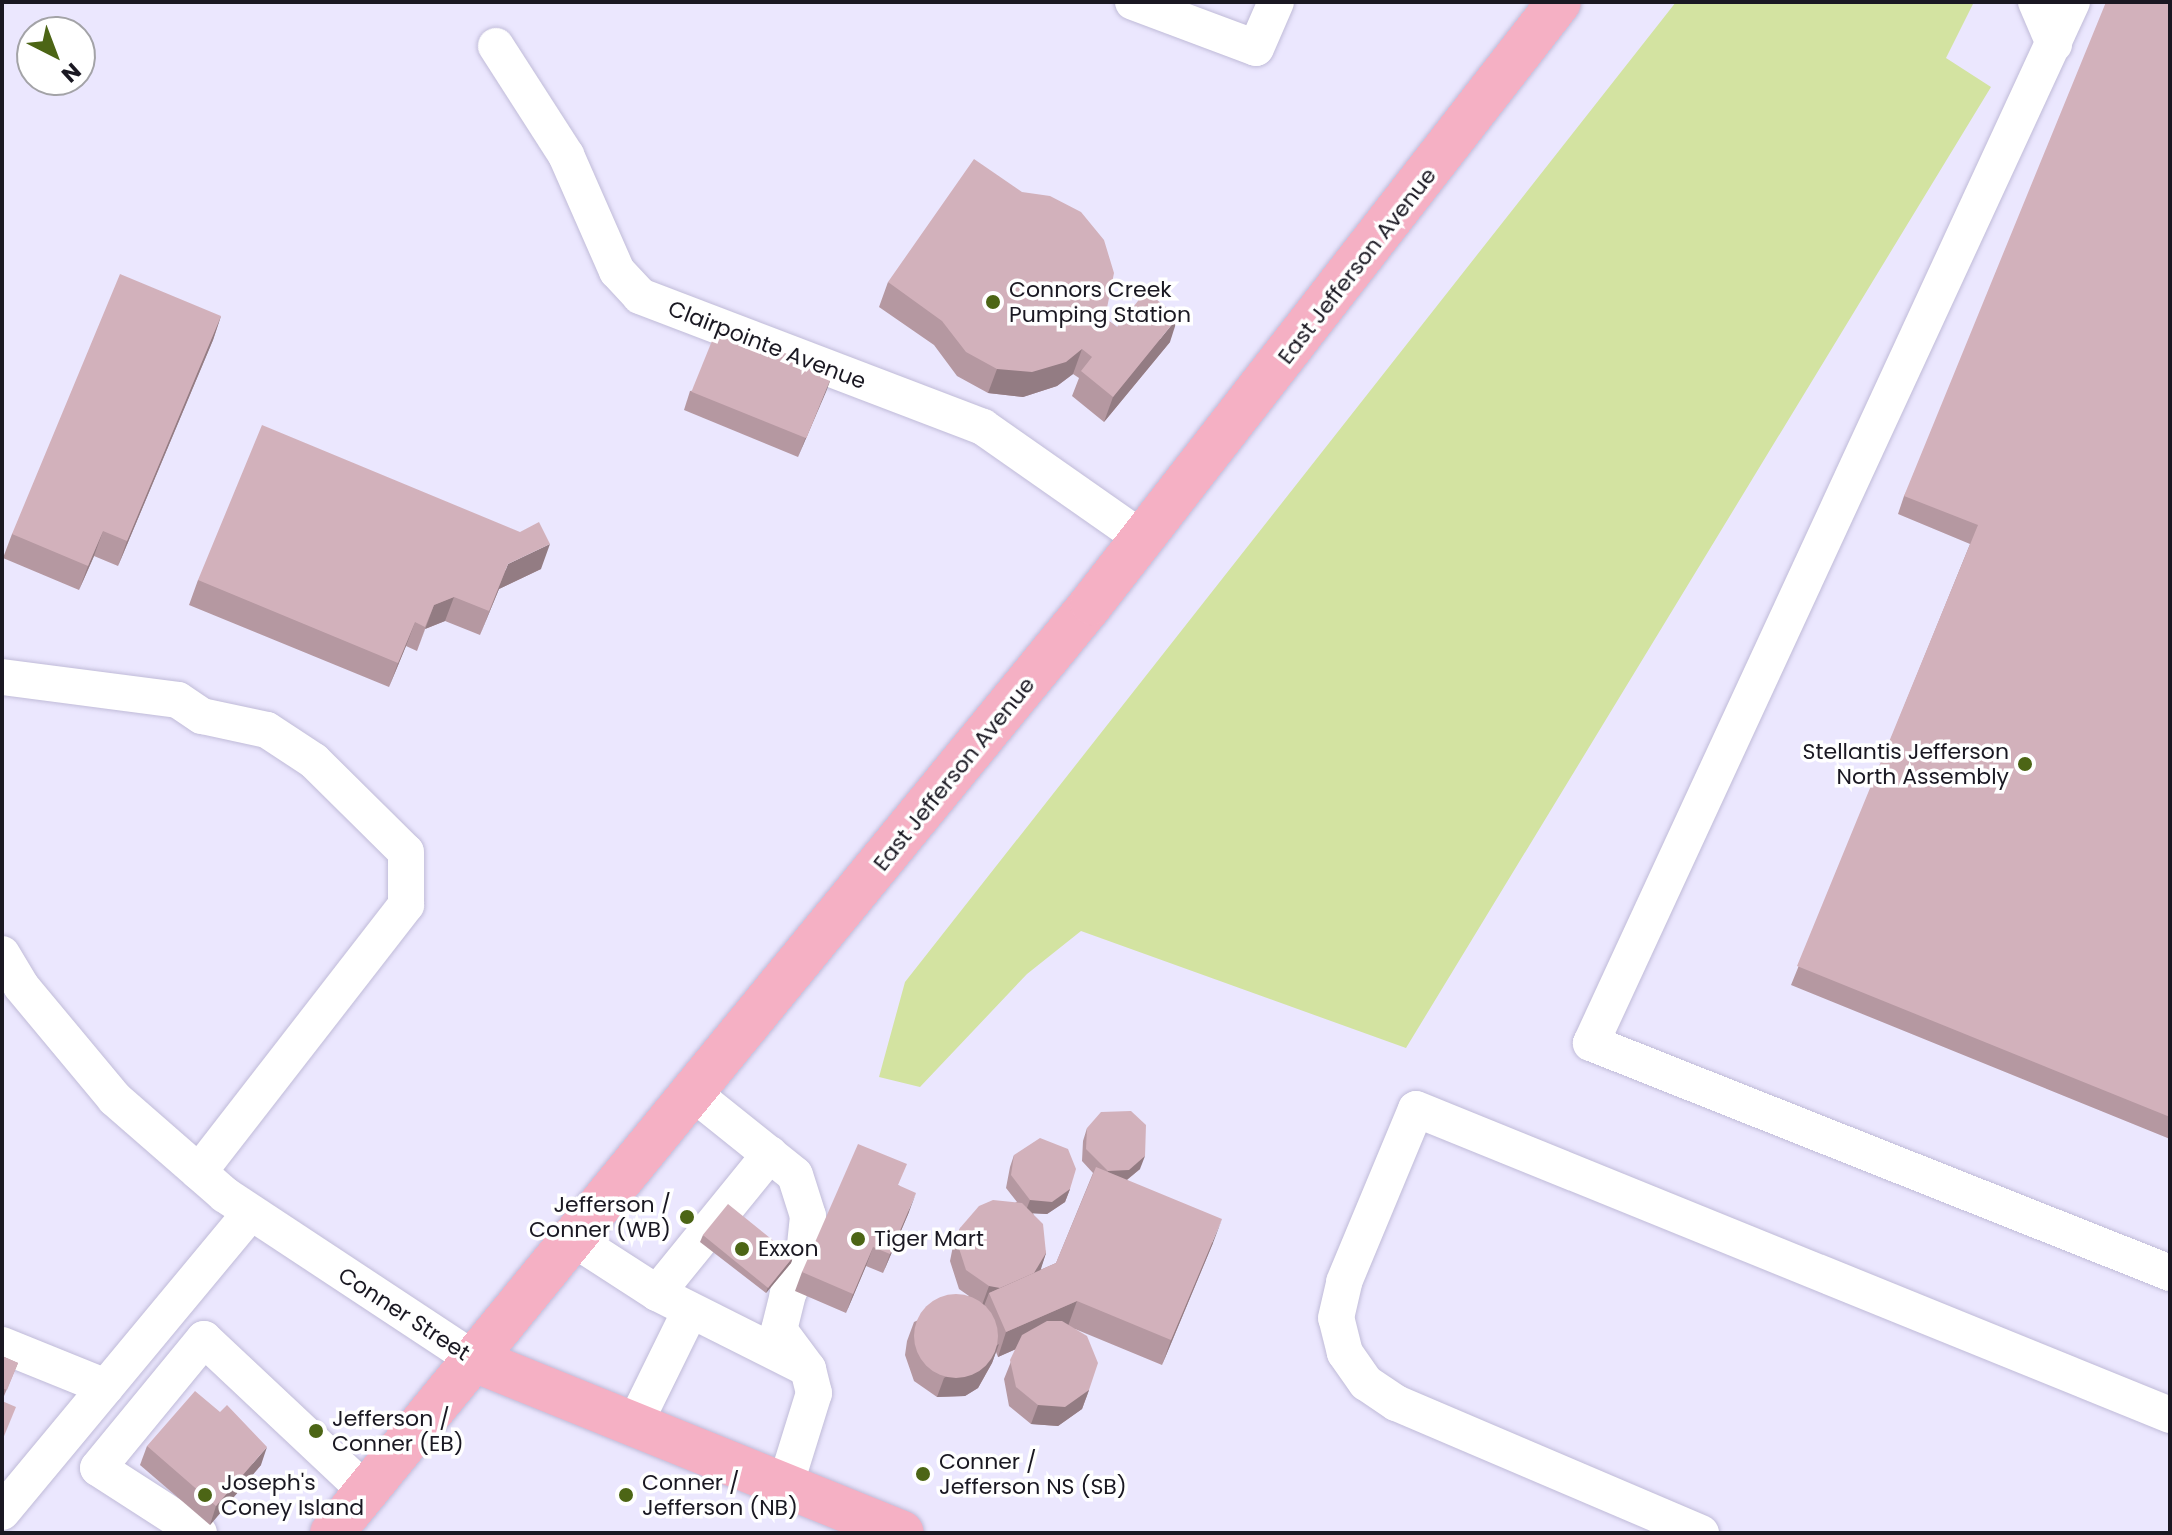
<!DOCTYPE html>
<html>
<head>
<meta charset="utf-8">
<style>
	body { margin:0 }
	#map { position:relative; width:2172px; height:1535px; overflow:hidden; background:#ebe7fe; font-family:Poppins,sans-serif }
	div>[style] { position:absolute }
	.green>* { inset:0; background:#d3e3a1 }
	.roads { filter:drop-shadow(0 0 2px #c0bbd8) drop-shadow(0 0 2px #c0bbd8) }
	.minor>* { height:36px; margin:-18px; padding:0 18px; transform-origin:18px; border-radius:18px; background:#fff }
	.major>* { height:44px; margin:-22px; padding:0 22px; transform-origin:22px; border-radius:22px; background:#f5b0c4 }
	.wall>* { inset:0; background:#b598a1 }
	.shaded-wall>* { inset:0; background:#937c83 }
	.building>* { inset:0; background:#d2b1bb; transform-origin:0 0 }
	.round { border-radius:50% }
	.dots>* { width:22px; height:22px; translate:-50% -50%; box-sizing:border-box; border:4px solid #fff; border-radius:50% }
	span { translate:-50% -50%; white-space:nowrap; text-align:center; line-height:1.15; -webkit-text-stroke:7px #fff; paint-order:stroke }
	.street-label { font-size:22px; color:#1a1822 }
	.poi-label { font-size:22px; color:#1a1822 }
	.left { translate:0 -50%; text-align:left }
	.right { translate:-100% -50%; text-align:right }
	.frame { position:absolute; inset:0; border:4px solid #1a1822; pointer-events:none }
	.north { position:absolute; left:16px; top:16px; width:80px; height:80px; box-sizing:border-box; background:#fff; border:2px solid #a3a3a7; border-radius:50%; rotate:138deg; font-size:22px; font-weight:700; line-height:32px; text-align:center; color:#1a1822 }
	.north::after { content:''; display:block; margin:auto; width:28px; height:36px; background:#4c6515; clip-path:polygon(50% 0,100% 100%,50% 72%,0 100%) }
</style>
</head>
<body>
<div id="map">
	<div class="green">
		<i style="clip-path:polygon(1676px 2px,1974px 2px,1946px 58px,1991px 87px,1406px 1048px,1081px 931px,1027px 974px,920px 1087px,879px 1077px,905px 982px)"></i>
	</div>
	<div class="roads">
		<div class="minor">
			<i style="left:1133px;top:2px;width:131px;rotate:20.5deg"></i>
			<i style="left:1256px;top:48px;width:50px;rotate:-66.5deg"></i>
			<i style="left:2036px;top:2px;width:46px;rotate:66.8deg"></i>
			<i style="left:2072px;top:2px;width:1147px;rotate:114.8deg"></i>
			<i style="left:1591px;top:1043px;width:623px;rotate:21.66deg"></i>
			<i style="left:496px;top:46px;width:130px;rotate:57.3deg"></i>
			<i style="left:566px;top:155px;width:127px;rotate:66.3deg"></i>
			<i style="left:617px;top:271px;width:34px;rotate:47deg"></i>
			<i style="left:640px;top:296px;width:367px;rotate:20.9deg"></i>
			<i style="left:983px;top:427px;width:195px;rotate:35deg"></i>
			<i style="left:2px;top:677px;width:177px;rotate:7.4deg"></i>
			<i style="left:178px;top:700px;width:29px;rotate:34deg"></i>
			<i style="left:202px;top:716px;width:66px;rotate:12.2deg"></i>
			<i style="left:267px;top:730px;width:56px;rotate:33.4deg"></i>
			<i style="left:314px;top:761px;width:129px;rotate:44.7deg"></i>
			<i style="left:406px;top:852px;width:53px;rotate:90deg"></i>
			<i style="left:406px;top:905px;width:338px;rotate:127.8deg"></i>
			<i style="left:2px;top:954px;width:37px;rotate:59deg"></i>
			<i style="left:21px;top:986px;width:147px;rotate:50.2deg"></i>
			<i style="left:115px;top:1099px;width:146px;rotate:41.1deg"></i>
			<i style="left:225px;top:1195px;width:302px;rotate:33.4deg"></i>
			<i style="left:694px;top:1094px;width:129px;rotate:38.7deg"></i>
			<i style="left:795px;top:1175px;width:43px;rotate:72.4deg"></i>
			<i style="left:808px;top:1216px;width:48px;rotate:95.9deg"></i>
			<i style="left:803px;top:1264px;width:34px;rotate:117deg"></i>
			<i style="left:788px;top:1294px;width:37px;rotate:104deg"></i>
			<i style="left:779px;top:1330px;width:49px;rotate:53.4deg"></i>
			<i style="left:808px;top:1369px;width:25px;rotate:76deg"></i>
			<i style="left:814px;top:1393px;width:97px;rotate:107.3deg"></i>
			<i style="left:575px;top:1240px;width:98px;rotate:32.9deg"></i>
			<i style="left:657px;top:1293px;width:179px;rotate:-50.9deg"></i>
			<i style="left:657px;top:1293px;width:162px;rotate:26.7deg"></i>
			<i style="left:2px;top:1345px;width:112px;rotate:22deg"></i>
			<i style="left:634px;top:1425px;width:127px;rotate:-63.8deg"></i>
			<i style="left:2px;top:1512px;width:388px;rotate:-50.3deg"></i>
			<i style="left:199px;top:1533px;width:120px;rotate:-147.2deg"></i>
			<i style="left:98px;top:1468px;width:167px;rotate:-50.6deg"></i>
			<i style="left:204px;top:1339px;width:224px;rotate:43.2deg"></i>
			<i style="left:1701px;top:1533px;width:332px;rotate:-156.9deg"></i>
			<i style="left:1396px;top:1403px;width:36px;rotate:-146deg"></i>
			<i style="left:1366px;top:1383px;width:37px;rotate:-125deg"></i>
			<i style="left:1345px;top:1353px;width:36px;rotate:-104deg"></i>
			<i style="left:1336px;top:1318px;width:37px;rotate:-77deg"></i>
			<i style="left:1344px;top:1282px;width:187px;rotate:-67.4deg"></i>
			<i style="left:1416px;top:1109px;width:814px;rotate:22.09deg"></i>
		</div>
		<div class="major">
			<i style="left:477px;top:1361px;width:458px;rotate:22deg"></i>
			<i style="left:332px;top:1533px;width:1201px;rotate:-50.74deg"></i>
			<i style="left:1092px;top:603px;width:761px;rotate:-52.15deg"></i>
		</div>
	</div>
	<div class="wall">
		<i style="clip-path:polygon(2170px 2px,2170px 1139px,1791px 985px,1970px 544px,1898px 514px,1904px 496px)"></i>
		<i style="clip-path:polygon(888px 282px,1105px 318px,1117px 327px,1170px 342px,1104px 422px,1072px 396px,1079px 378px,1073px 374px,1057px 386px,1023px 397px,988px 393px,957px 376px,934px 345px,879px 307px)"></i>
		<i style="clip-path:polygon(221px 316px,213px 340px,118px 566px,94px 556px,79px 590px,3px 558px,12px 534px)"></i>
		<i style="clip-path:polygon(833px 373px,798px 457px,684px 410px,690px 391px)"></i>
		<i style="clip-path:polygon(541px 569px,499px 589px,480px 635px,445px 621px,425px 629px,417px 651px,406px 646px,389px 687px,189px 605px,198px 580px)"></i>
		<i style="clip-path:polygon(1087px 1128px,1140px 1169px,1127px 1180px,1213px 1243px,1162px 1365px,1075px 1329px,1089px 1390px,1082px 1409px,1058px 1426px,1031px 1424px,1009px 1406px,1004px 1379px,1016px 1349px,998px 1357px,996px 1352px,992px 1363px,978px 1388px,965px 1396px,937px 1397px,914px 1381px,905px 1355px,907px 1341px,914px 1322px,969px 1296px,959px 1289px,950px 1261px,953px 1246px,960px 1228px,1017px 1202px,1006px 1188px,1010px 1167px,1014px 1155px,1070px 1189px,1065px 1202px,1047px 1214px,1033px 1213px,1046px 1253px,1040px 1270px,1056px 1263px,1093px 1173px,1082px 1161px,1083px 1141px)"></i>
		<i style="clip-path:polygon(899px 1185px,909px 1212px,883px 1273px,866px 1266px,846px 1313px,795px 1291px,802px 1272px)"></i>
		<i style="clip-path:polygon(703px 1235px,793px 1257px,791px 1263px,766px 1293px,700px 1242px)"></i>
		<i style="clip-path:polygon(2px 1356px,18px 1363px,4px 1396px,2px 1395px)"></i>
		<i style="clip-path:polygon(147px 1446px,261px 1465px,210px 1525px,140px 1465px)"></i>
	</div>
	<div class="shaded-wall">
		<i style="clip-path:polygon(221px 316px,213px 340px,118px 566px,127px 541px)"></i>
		<i style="clip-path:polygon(1178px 317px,1170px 342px,1104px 422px,1113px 397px)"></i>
		<i style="clip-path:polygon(1082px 349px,1073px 374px,1057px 386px,1023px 397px,988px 393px,997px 369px)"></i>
		<i style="clip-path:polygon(833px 373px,826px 392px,798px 457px,805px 439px)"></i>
		<i style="clip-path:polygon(103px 531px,94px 556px,79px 590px,88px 566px)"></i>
		<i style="clip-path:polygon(550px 544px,541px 569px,499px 589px,480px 635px,508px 564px)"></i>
		<i style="clip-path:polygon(454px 597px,445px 621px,425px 629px,417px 651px,434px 605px)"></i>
		<i style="clip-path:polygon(415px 622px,406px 646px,389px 687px,398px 663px)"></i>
		<i style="clip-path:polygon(1145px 1156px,1140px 1169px,1124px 1182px,1103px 1183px,1108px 1171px)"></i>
		<i style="clip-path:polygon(1070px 1189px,1065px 1202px,1047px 1214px,1025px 1213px,1030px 1200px)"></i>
		<i style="clip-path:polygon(916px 1193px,909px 1212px,883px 1273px,890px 1254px)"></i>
		<i style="clip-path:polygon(1222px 1219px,1213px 1243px,1162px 1365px,1171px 1340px)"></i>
		<i style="clip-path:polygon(873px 1247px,866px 1266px,846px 1313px,853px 1294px)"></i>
		<i style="clip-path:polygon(1046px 1253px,1040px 1272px,989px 1293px,984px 1306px,982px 1305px,989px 1286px)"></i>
		<i style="clip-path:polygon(793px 1257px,791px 1263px,766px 1293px,768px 1287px)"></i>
		<i style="clip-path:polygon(1077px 1301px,1068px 1326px,998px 1357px,1006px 1332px)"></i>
		<i style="clip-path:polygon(999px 1344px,992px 1363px,978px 1388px,965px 1396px,937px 1397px,944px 1378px)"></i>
		<i style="clip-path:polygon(1089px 1390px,1082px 1409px,1058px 1426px,1031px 1424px,1038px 1405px)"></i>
		<i style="clip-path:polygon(267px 1447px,261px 1465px,210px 1525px,216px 1506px)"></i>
	</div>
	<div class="building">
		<i style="clip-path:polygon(2106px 2px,2170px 2px,2170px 1117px,1797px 966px,1978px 525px,1904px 496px)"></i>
		<i style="clip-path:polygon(974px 159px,1022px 192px,1050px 196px,1081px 212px,1104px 240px,1114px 273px,1105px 318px,1117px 327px,1146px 291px,1178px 317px,1113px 397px,1081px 371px,1092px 357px,1082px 349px,1066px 362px,1032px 372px,997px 369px,966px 352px,942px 321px,888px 282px)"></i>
		<i style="clip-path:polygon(120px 274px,221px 316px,127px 541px,103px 531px,88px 566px,12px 534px)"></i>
		<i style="left:718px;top:326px;width:124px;height:71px;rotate:22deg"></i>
		<i style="clip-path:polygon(262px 425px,520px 532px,539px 522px,550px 544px,508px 564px,489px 611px,454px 597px,434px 605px,425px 627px,415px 622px,398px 663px,198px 580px)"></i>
		<i style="clip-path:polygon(1131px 1111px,1146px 1125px,1145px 1156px,1129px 1170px,1108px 1171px,1086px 1149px,1087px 1128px,1101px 1112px)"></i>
		<i style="clip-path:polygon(1040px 1138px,1068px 1149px,1076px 1169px,1070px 1189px,1052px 1202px,1030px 1200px,1011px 1175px,1014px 1155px)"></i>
		<i style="clip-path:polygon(858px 1144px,907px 1164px,898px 1185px,916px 1193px,890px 1254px,873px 1247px,853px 1294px,802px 1272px)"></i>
		<i style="clip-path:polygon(1096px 1167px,1222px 1219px,1171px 1340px,1077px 1301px,1006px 1332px,989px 1293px,1056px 1263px)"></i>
		<i style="clip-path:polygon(993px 1200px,1022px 1203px,1043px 1224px,1046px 1253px,1034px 1273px,1000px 1288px,989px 1286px,966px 1270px,957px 1242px,960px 1228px,979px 1206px)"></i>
		<i style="left:728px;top:1204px;width:84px;height:40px;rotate:39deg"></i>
		<i class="round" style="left:914px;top:1294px;width:84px;height:84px"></i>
		<i style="clip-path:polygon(1047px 1321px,1062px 1321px,1087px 1336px,1098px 1363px,1089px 1390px,1065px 1407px,1038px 1405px,1016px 1387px,1010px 1360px,1022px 1335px)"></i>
		<i style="clip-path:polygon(2px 1356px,18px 1363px,7px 1390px,2px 1388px)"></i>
		<i style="clip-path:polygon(195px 1391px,220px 1412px,227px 1405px,267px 1447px,216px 1506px,147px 1446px)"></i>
		<i style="clip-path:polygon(2px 1401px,16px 1407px,2px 1441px)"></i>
	</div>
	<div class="dots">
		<i style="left:993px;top:302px;background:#4c6515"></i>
		<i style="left:2025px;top:764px;background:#4c6515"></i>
		<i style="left:687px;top:1217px;background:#4c6515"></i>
		<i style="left:858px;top:1239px;background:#4c6515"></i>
		<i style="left:742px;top:1249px;background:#4c6515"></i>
		<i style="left:316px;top:1431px;background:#4c6515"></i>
		<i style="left:923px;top:1474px;background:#4c6515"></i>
		<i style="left:205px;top:1495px;background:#4c6515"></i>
		<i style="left:626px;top:1495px;background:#4c6515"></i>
	</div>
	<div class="street-label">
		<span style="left:1357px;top:266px;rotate:-52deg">East Jefferson Avenue</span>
		<span style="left:767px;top:345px;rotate:21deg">Clairpointe Avenue</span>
		<span style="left:954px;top:774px;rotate:-51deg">East Jefferson Avenue</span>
		<span style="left:404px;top:1314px;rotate:33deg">Conner Street</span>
	</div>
	<div class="poi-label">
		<span class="left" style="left:1009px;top:302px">Connors Creek<br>Pumping Station</span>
		<span class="right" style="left:2009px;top:764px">Stellantis Jefferson<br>North Assembly</span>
		<span class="right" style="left:671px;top:1217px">Jefferson /<br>Conner (WB)</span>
		<span class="left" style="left:874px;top:1239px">Tiger Mart</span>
		<span class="left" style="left:758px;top:1249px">Exxon</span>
		<span class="left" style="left:332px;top:1431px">Jefferson /<br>Conner (EB)</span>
		<span class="left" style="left:939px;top:1474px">Conner /<br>Jefferson NS (SB)</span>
		<span class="left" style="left:221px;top:1495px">Joseph's<br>Coney Island</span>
		<span class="left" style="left:642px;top:1495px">Conner /<br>Jefferson (NB)</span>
	</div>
	<div class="frame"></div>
	<div class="north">N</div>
</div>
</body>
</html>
